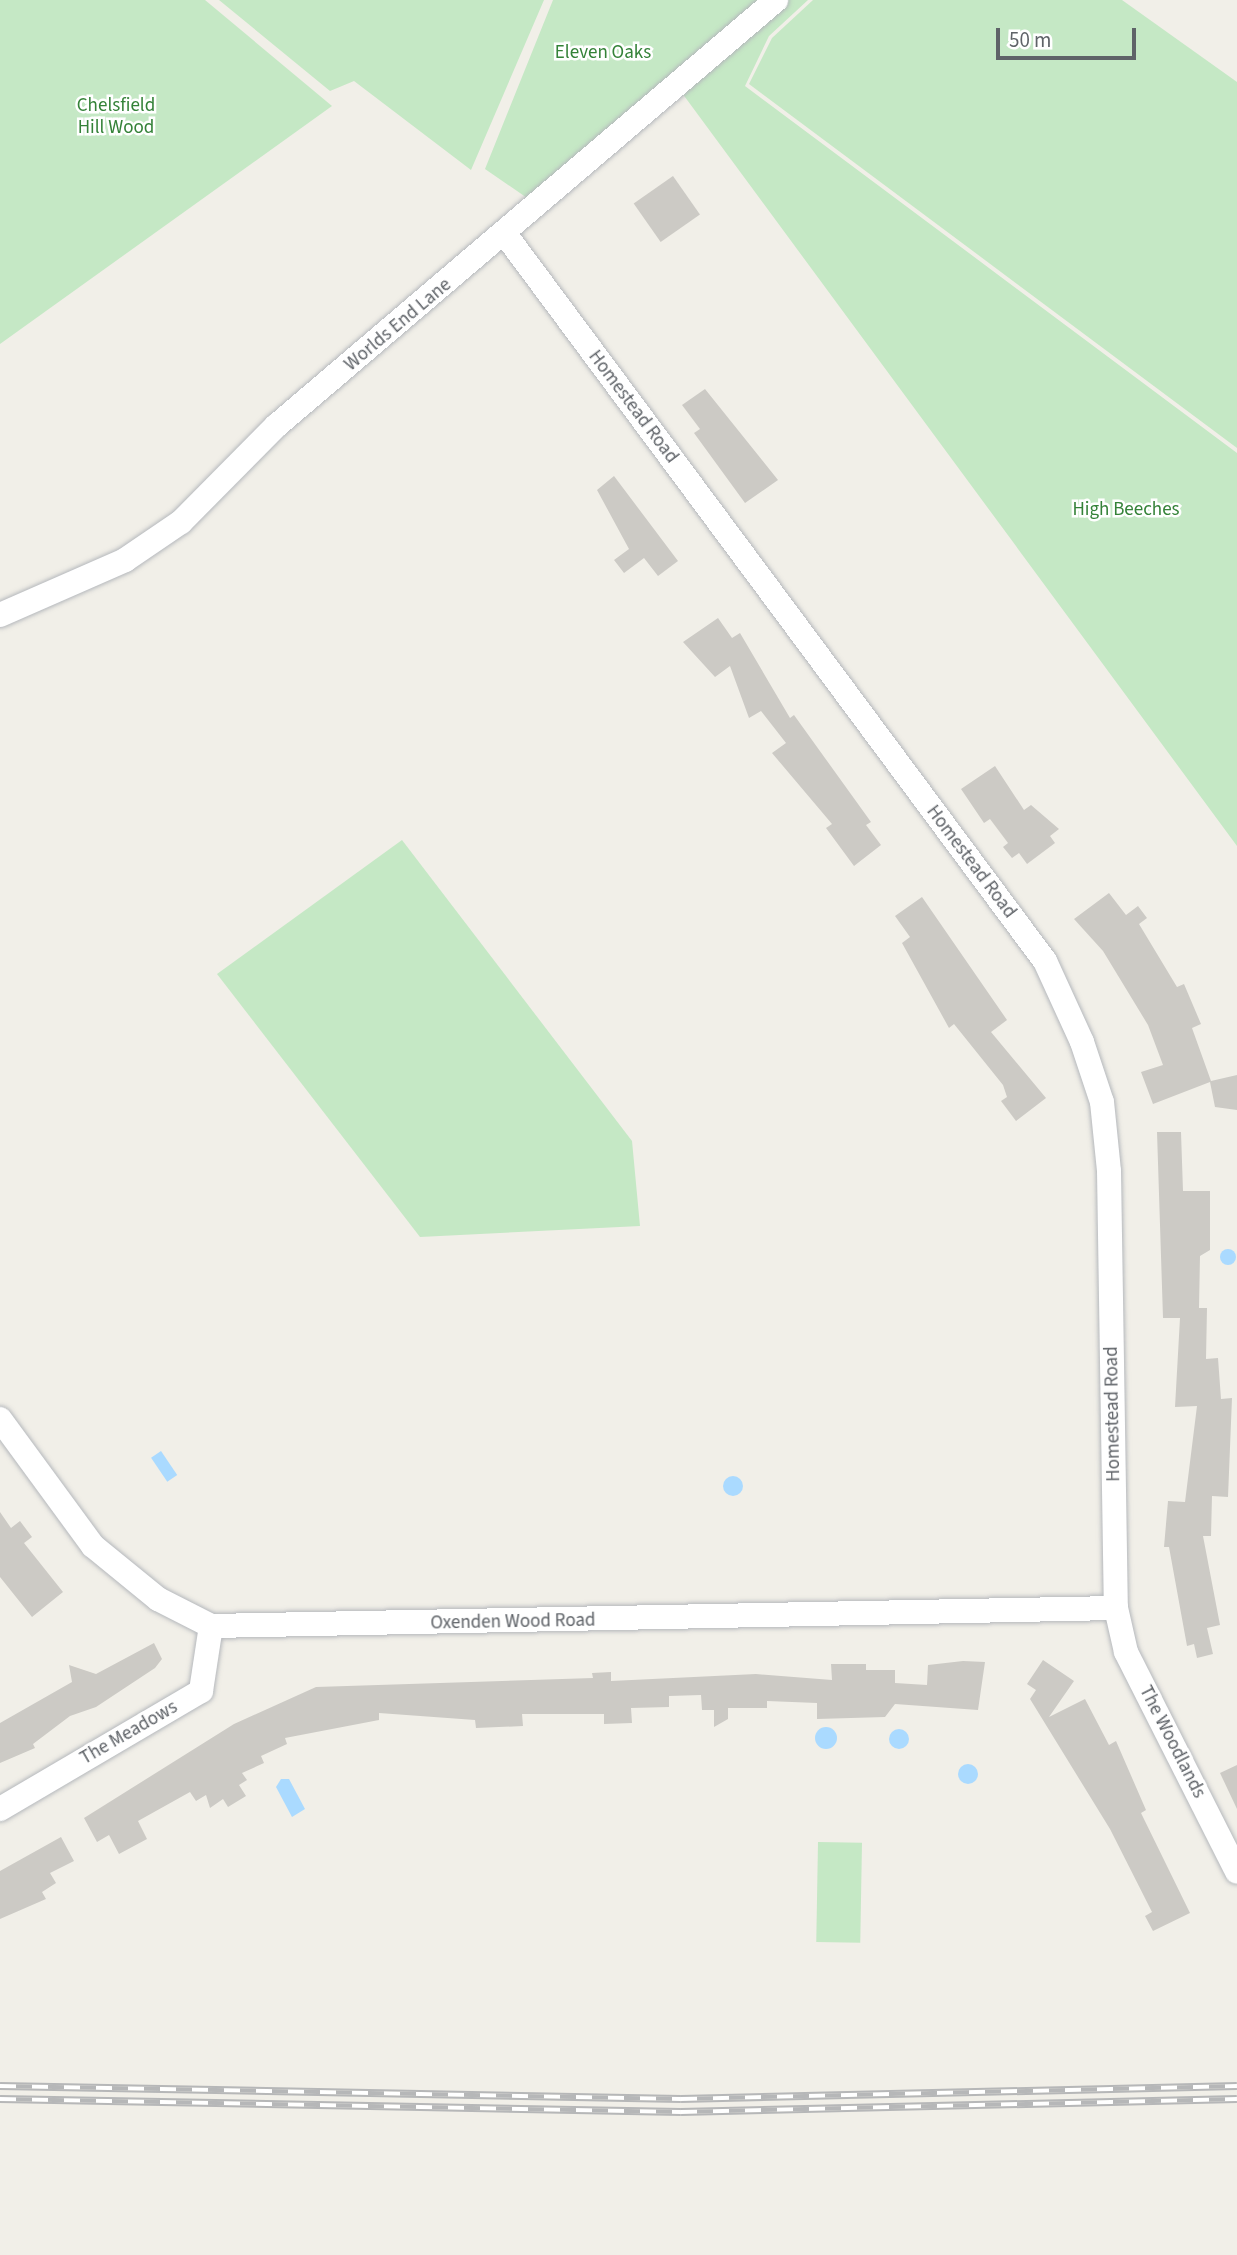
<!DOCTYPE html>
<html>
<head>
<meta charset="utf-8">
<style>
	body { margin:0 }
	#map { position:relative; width:1237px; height:2255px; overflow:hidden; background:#f1efe8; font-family:"Source Sans 3",sans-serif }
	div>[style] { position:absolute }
	.green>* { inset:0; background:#c5e8c5; transform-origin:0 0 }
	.water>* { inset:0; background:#aadaff; transform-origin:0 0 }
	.round { border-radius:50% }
	.building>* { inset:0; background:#cccac5; transform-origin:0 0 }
	.roads { filter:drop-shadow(0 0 2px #b5b8bc) drop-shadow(0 0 2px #b5b8bc) }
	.minor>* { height:24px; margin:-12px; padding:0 12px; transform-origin:12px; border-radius:12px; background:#fff }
	.rail>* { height:8px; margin-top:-4px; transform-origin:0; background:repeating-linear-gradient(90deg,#fff 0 16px,#b6b7b8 0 32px); box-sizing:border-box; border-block:2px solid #b6b7b8 }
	span { translate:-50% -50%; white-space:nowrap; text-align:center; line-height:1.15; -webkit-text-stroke:5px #fff; paint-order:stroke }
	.park-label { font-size:19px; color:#348238 }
	.street-label { font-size:19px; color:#5f6368 }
	.scale { position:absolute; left:996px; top:28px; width:140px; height:32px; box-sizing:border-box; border:4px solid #5f6368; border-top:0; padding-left:9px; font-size:21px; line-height:24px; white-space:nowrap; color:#5f6368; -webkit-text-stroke:5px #fff; paint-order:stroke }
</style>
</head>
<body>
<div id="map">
	<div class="green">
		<i style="clip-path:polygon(0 0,205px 0,332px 106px,0 344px)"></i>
		<i style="clip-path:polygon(219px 0,544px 0,471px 170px,354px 81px,330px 91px)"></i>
		<i style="clip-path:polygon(553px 0,808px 0,769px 36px,745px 86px,1237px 453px,1237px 846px,682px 93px,546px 211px,485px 169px)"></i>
		<i style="clip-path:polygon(813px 0,1122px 0,1237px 82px,1237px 448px,749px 84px,772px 38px)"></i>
		<i style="clip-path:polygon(402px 840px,632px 1141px,640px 1226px,420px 1237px,217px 974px)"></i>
		<i style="left:818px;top:1842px;width:44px;height:100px;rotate:1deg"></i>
	</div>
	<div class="water">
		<i class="round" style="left:1220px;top:1249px;width:16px;height:16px"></i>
		<i style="left:161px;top:1451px;width:29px;height:12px;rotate:56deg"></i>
		<i class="round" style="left:723px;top:1476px;width:20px;height:20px"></i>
		<i class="round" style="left:815px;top:1727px;width:22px;height:22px"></i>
		<i class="round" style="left:889px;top:1729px;width:20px;height:20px"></i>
		<i class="round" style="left:958px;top:1764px;width:20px;height:20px"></i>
		<i style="clip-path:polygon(281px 1779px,289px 1779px,305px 1809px,292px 1817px,276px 1787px)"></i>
	</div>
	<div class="building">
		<i style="left:673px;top:176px;width:47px;height:48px;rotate:55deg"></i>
		<i style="clip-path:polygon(705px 389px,778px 480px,745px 503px,694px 433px,700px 429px,682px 405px)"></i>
		<i style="clip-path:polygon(614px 476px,678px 561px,658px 576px,644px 558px,624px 573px,614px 560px,629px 549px,597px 490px)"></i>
		<i style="clip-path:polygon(718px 618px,732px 638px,740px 633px,790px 718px,794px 715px,871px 822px,866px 825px,881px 845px,854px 866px,826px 828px,832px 824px,772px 753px,786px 743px,761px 711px,749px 718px,730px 666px,715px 677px,683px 642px)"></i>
		<i style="clip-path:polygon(995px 766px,1024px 810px,1031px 805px,1059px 829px,1050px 836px,1055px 843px,1027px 864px,1019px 853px,1012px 858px,1003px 847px,1008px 843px,990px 819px,984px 823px,961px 789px)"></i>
		<i style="clip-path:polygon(1109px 893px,1126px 915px,1138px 906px,1147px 918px,1139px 924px,1177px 987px,1184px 984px,1201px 1024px,1192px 1028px,1211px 1081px,1237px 1075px,1237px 1110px,1215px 1107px,1210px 1082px,1153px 1104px,1141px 1072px,1163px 1065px,1148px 1025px,1103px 951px,1074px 919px)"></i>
		<i style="clip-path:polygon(922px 897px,1007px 1020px,991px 1032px,1046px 1098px,1016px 1121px,1001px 1101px,1007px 1097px,1003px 1085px,954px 1024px,949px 1028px,902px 943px,910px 937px,895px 916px)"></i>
		<i style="clip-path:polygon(1157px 1132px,1181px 1132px,1183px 1191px,1210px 1191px,1210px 1250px,1200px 1256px,1199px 1308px,1207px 1308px,1206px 1359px,1218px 1358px,1221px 1399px,1232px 1398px,1228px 1497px,1212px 1496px,1211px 1536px,1203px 1536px,1220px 1625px,1207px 1628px,1213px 1654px,1197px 1658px,1194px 1644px,1187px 1646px,1169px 1547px,1164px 1547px,1168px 1501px,1185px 1502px,1197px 1406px,1175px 1407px,1180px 1318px,1163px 1318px)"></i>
		<i style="clip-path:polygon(0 1512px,11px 1528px,20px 1521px,32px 1537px,24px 1543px,63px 1592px,32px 1617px,0 1577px)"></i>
		<i style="clip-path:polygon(154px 1643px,162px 1659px,155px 1668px,96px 1707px,70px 1716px,33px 1744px,35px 1748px,0 1763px,0 1723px,72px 1682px,69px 1665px,96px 1674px)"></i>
		<i style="clip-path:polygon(1043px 1660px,1074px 1681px,1049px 1717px,1085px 1699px,1109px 1745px,1116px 1741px,1146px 1810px,1141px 1813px,1190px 1913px,1153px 1931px,1145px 1916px,1152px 1912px,1110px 1829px,1030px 1699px,1036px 1690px,1027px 1684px)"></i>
		<i style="clip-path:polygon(963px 1661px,985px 1662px,978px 1710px,895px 1704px,885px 1717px,817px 1719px,817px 1703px,767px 1701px,767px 1708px,728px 1708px,728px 1719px,714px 1727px,714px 1710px,702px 1710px,701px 1695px,669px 1696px,669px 1707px,631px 1708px,632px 1723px,604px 1724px,604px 1714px,522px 1714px,523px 1726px,476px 1728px,475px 1720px,379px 1713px,379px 1720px,285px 1738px,287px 1744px,261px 1756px,264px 1763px,242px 1773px,247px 1780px,239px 1785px,246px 1796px,228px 1807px,223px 1799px,210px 1808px,206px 1795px,196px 1801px,190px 1792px,138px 1821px,147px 1839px,119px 1854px,109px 1835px,97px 1842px,84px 1818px,234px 1724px,316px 1687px,593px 1678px,592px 1673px,611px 1672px,611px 1681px,756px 1674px,832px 1680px,831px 1664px,866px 1664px,866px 1670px,895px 1670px,895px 1683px,927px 1685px,928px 1665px)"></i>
		<i style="clip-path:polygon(1237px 1765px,1237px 1809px,1220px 1773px)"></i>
		<i style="clip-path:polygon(61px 1837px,74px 1861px,50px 1873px,56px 1883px,42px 1892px,46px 1899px,0 1919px,0 1871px)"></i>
	</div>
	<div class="roads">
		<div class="minor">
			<i style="left:505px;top:234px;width:906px;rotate:53.4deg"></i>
			<i style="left:1045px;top:961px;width:89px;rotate:65.4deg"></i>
			<i style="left:1082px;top:1042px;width:63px;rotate:71.6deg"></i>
			<i style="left:1102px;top:1102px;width:69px;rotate:84.2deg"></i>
			<i style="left:1109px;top:1171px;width:437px;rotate:89.1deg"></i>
			<i style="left:1116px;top:1608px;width:45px;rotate:77.2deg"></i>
			<i style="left:1126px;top:1652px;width:246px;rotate:63.2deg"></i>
			<i style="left:0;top:615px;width:137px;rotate:-23.7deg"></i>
			<i style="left:125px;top:560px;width:68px;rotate:-34.2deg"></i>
			<i style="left:181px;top:522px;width:135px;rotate:-45.3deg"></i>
			<i style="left:276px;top:426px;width:657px;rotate:-40.43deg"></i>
			<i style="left:0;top:1419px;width:157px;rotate:53.8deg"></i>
			<i style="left:93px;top:1546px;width:84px;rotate:39.2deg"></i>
			<i style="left:158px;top:1599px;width:59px;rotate:27deg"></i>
			<i style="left:211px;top:1626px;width:905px;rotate:-1.14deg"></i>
			<i style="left:0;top:1809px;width:233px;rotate:-30.4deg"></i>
			<i style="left:201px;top:1691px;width:66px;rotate:-81.3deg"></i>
		</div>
	</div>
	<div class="rail">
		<i style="left:0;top:2086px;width:681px;rotate:1.09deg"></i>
		<i style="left:681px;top:2099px;width:556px;rotate:-1.34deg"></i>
		<i style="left:0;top:2099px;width:681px;rotate:1.09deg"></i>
		<i style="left:681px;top:2112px;width:556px;rotate:-1.34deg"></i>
	</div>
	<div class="park-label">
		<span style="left:603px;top:53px">Eleven Oaks</span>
		<span style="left:116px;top:117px">Chelsfield<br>Hill Wood</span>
		<span style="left:1126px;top:510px">High Beeches</span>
	</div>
	<div class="street-label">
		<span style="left:398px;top:325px;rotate:-40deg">Worlds End Lane</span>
		<span style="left:633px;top:407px;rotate:53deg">Homestead Road</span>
		<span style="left:971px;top:862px;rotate:53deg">Homestead Road</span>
		<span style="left:1113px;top:1414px;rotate:-91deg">Homestead Road</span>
		<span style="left:513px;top:1622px;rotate:-1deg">Oxenden Wood Road</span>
		<span style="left:129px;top:1733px;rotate:-30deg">The Meadows</span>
		<span style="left:1172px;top:1742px;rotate:63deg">The Woodlands</span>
	</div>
	<div class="scale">50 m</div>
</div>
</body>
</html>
